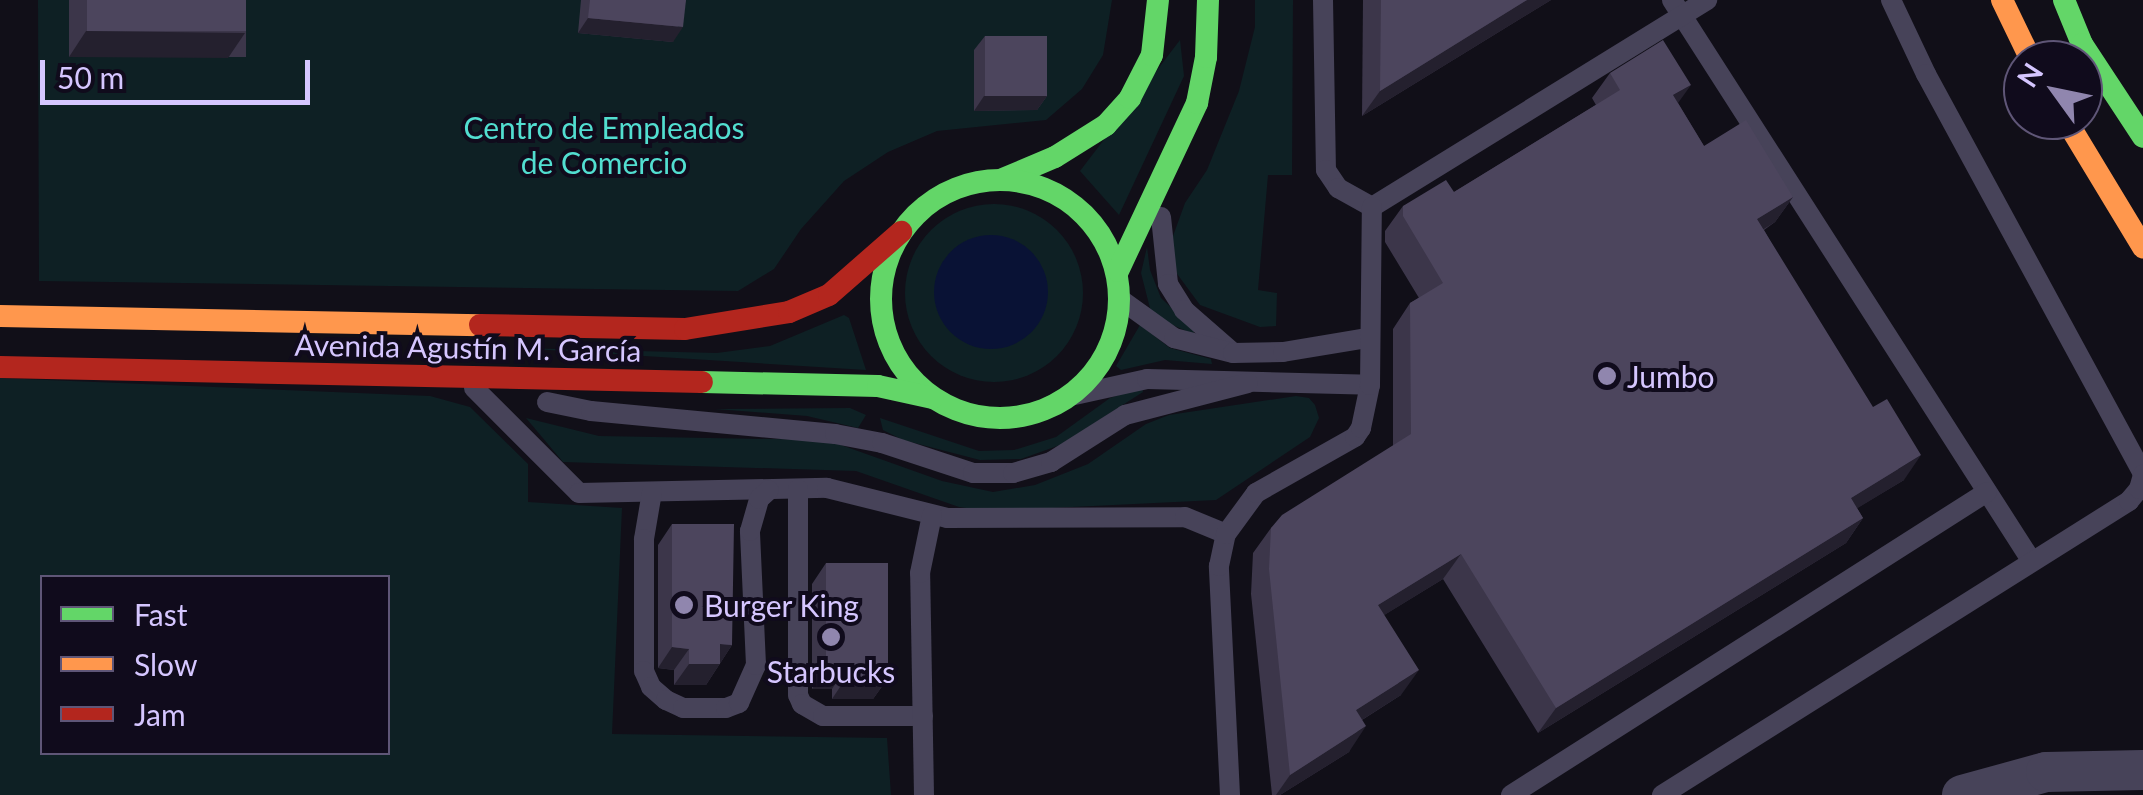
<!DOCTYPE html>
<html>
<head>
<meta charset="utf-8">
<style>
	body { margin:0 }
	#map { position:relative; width:2143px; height:795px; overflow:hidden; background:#110f18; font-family:Lato,sans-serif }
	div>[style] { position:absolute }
	.green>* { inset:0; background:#0e2024 }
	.round { border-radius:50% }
	.water>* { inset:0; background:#091235 }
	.lane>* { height:20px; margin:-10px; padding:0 10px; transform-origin:10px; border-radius:10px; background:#474359 }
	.street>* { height:40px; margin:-20px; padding:0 20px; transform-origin:20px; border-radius:20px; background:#474359 }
	.fast>* { height:22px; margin:-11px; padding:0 11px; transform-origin:11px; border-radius:11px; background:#63d668 }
	.fast>.ring { margin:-11px; padding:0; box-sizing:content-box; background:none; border:22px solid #63d668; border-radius:50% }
	.slow>* { height:22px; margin:-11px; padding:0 11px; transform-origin:11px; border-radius:11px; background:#ff974d }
	.jam>* { height:22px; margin:-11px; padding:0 11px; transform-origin:11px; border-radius:11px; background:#b3261e }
	.wall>* { inset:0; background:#3c364a; transform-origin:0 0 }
	.shaded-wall>* { inset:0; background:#24202e }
	.building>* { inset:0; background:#4c455d; transform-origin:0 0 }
	.dots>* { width:28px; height:28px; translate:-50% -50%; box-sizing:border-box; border:5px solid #100b1c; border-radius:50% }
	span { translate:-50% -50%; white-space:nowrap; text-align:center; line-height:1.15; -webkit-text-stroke:8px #100b1c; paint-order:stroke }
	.park-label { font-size:30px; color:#52ded0 }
	.street-label { font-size:30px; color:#d5c6ff }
	.poi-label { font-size:30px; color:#d5c6ff }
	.left { translate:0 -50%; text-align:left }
	.legend { position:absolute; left:40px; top:575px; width:350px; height:180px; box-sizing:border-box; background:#100b1c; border:2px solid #5f5677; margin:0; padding:12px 18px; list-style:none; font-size:30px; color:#d5c6ff }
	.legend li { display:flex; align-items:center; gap:20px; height:50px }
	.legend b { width:50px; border:2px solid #5f5677 }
	.north { position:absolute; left:2003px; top:40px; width:100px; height:100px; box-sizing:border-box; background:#100b1c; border:2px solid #5f5677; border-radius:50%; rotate:303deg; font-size:28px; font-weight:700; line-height:40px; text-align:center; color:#d5c6ff }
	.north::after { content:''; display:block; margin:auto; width:35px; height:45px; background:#9086ae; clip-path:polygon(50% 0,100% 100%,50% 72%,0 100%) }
	.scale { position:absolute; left:40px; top:60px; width:270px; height:45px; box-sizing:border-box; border:5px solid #d5c6ff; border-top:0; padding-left:12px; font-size:30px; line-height:35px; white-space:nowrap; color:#d5c6ff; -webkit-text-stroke:8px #100b1c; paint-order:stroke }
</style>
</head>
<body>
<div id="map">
	<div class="green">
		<i style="clip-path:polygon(38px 0,1112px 0,1103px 55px,1082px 89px,1046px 120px,937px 131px,888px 152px,844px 181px,801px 229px,774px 269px,738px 291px,39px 281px)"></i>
		<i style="clip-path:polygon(1255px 0,1293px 0,1292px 175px,1268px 175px,1258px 290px,1277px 293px,1276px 326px,1260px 327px,1200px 305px,1172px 267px,1173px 236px,1185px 203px,1207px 170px,1239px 91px,1255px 27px)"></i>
		<i style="clip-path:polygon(1180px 40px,1184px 76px,1119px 215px,1080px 171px)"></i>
		<i class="round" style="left:905px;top:204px;width:178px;height:178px"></i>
		<i style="clip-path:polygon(1147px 247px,1150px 270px,1161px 298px,1195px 330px,1193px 334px,1152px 316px,1141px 273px)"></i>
		<i style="clip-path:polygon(844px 315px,849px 318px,866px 370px,517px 348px,717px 353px,770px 346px)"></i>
		<i style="clip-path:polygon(1140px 325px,1170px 348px,1211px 359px,1212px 364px,1165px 360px,1121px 370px,1116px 366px)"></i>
		<i style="clip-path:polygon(evenodd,0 378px,430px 396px,470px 407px,528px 464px,528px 502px,622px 508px,612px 734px,887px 738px,891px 795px,0 795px,0 378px,42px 578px,388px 578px,388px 752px,42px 752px,42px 578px)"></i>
		<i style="clip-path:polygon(1142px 387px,1143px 392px,1060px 445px,1021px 459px,980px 460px,903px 440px,883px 430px,880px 418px,979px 451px,1014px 450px,1056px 437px,1110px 398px)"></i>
		<i style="clip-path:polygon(1296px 396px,1309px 398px,1315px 405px,1319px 418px,1310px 437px,1216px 500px,988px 511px,959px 507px,856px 471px,563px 462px,526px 418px,599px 436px,827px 440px,942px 481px,993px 492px,1035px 485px,1088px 464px,1146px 424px,1169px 415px)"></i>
		<i style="clip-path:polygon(850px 408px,866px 415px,858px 428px,807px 416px,715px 409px)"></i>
	</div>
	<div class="water">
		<i class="round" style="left:934px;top:235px;width:114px;height:114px"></i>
	</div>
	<div class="lane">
		<i style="left:1323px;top:0;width:170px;rotate:89deg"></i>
		<i style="left:1326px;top:170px;width:22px;rotate:56deg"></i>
		<i style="left:1338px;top:188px;width:39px;rotate:29deg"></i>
		<i style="left:1672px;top:0;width:665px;rotate:57.34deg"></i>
		<i style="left:1891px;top:0;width:82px;rotate:64.7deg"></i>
		<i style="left:1926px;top:74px;width:454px;rotate:61.5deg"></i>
		<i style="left:1372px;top:207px;width:394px;rotate:-31.7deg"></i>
		<i style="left:1161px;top:217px;width:67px;rotate:84deg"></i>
		<i style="left:1168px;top:284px;width:31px;rotate:58deg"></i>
		<i style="left:1184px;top:310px;width:62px;rotate:41.1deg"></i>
		<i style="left:1120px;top:299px;width:67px;rotate:35.8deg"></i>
		<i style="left:1174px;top:338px;width:61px;rotate:14.3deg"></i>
		<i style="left:1233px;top:353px;width:50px;rotate:-1.1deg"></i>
		<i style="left:1283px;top:352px;width:86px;rotate:-9.4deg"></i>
		<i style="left:474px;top:388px;width:148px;rotate:45deg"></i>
		<i style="left:579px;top:493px;width:248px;rotate:-1.2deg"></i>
		<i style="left:827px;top:488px;width:124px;rotate:14deg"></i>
		<i style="left:947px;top:518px;width:238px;rotate:-0.2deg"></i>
		<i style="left:1185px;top:517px;width:44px;rotate:22.5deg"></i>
		<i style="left:1070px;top:396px;width:79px;rotate:-12.4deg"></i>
		<i style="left:1147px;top:379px;width:223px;rotate:1.5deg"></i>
		<i style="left:547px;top:402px;width:45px;rotate:11.6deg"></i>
		<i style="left:591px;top:411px;width:245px;rotate:5.4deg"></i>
		<i style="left:835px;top:434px;width:48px;rotate:10.8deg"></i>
		<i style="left:882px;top:443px;width:96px;rotate:18.2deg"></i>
		<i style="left:973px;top:473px;width:40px"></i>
		<i style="left:1013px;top:473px;width:40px;rotate:-16deg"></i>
		<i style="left:1051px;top:462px;width:88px;rotate:-32.4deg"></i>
		<i style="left:1125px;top:415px;width:127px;rotate:-14.6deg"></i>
		<i style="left:798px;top:489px;width:206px;rotate:90deg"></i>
		<i style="left:798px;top:695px;width:10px;rotate:66deg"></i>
		<i style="left:802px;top:704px;width:24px;rotate:30deg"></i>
		<i style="left:823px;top:716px;width:100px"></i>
		<i style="left:652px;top:492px;width:48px;rotate:99.7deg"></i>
		<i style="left:644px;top:539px;width:132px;rotate:90deg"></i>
		<i style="left:644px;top:671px;width:17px;rotate:66deg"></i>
		<i style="left:651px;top:687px;width:20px;rotate:41deg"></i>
		<i style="left:666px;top:700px;width:19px;rotate:25deg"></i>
		<i style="left:683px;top:708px;width:43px"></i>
		<i style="left:726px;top:708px;width:14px;rotate:-21deg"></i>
		<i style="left:739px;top:703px;width:42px;rotate:-65.9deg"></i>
		<i style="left:756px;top:665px;width:134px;rotate:-92.6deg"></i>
		<i style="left:750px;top:531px;width:33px;rotate:-74deg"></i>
		<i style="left:759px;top:499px;width:13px;rotate:-42deg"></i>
		<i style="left:924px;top:795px;width:222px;rotate:-91deg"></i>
		<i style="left:920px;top:573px;width:59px;rotate:-78.3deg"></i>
		<i style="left:1230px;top:795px;width:229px;rotate:-92.8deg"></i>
		<i style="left:1219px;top:566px;width:33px;rotate:-78deg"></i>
		<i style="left:1226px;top:534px;width:51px;rotate:-53.8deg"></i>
		<i style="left:1256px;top:493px;width:114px;rotate:-29.5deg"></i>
		<i style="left:1355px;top:437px;width:11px;rotate:-56deg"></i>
		<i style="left:1361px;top:428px;width:44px;rotate:-78.2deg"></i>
		<i style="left:1370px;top:385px;width:178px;rotate:-89.4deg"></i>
		<i style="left:1511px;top:795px;width:564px;rotate:-32.48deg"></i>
		<i style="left:1662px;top:795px;width:552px;rotate:-32.19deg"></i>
		<i style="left:2129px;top:501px;width:16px;rotate:-50deg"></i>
		<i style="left:2139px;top:489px;width:15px;rotate:-74deg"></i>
	</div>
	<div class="street">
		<i style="left:1962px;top:795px;width:87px;rotate:-15.3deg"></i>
		<i style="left:2046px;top:772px;width:97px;rotate:-1.2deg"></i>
	</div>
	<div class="fast">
		<i style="left:2064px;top:0;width:48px;rotate:67.8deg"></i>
		<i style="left:2082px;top:44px;width:111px;rotate:56.7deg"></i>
		<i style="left:1003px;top:179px;width:56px;rotate:-22.9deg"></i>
		<i style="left:1055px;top:157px;width:60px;rotate:-32.1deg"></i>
		<i style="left:1106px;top:125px;width:36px;rotate:-48deg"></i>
		<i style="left:1130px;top:98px;width:48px;rotate:-62.9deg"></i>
		<i style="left:1152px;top:55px;width:55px;rotate:-83.8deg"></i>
		<i class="ring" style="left:881px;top:180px;width:216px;height:216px"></i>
		<i style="left:1118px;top:271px;width:186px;rotate:-64.8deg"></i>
		<i style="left:1197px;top:103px;width:47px;rotate:-78.9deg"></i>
		<i style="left:1206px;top:57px;width:57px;rotate:-88deg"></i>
		<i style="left:702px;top:382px;width:176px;rotate:1.3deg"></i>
		<i style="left:878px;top:386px;width:56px;rotate:12.3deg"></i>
	</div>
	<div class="slow">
		<i style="left:2002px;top:0;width:67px;rotate:64.2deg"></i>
		<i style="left:2066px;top:120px;width:149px;rotate:58.8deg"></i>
		<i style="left:0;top:316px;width:480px;rotate:1.1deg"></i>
	</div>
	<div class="jam">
		<i style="left:480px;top:325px;width:205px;rotate:1.1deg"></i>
		<i style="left:685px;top:329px;width:105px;rotate:-9.3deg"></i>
		<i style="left:789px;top:312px;width:43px;rotate:-23deg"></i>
		<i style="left:829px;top:295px;width:96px;rotate:-41.2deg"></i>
		<i style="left:0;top:367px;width:702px;rotate:1.22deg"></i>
	</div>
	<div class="wall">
		<i style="left:69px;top:0;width:177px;height:57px"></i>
		<i style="clip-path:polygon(581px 0,686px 0,673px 42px,578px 33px)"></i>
		<i style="clip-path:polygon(1363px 0,1551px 0,1362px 116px)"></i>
		<i style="clip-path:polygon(985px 36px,1047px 96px,1037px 110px,974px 111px,974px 50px)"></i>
		<i style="clip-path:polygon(1610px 73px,1678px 103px,1704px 146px,1793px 197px,1775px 222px,1764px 230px,1904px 480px,1857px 508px,1863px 518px,1846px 543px,1538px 733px,1443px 579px,1384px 615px,1401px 695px,1362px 720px,1349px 752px,1280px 795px,1272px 795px,1251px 594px,1253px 553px,1271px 528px,1393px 446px,1393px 329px,1410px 303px,1419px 298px,1385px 242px,1385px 231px,1403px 206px,1454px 192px,1596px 105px,1592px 98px)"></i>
		<i style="clip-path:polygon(672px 524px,732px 645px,706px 685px,674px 685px,674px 670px,658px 668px,658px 545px)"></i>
		<i style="clip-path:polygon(826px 563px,888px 678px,873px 699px,832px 699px,832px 689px,812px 689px,812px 584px)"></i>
	</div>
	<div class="shaded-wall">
		<i style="clip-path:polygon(1527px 0,1551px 0,1362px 116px,1380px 91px)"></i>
		<i style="clip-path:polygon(588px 18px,683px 27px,673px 42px,578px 33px)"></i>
		<i style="clip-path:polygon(86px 31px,245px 33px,228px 58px,69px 57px)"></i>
		<i style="clip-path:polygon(1691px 85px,1673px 110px,1673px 95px)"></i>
		<i style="clip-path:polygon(984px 96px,1047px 96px,1037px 110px,974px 111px)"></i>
		<i style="clip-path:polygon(1793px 197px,1775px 222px,1740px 244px,1757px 219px)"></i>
		<i style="clip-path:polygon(1921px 455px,1904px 480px,1833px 523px,1851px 498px)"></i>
		<i style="clip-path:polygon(1863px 518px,1846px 543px,1538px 733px,1556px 708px)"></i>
		<i style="clip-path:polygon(1461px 554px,1443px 579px,1360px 630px,1378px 605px)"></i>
		<i style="clip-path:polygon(720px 644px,732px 645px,706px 685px,674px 685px,689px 664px)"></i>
		<i style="clip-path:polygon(672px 647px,689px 649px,674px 670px,658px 668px)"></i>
		<i style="clip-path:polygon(826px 668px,846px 668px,832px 689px,812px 689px)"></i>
		<i style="clip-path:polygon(1419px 670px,1401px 695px,1338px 735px,1356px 710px)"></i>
		<i style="clip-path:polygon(846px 678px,888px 678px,873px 699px,832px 699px)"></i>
		<i style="clip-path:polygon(1366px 726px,1349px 752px,1280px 795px,1276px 795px,1290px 775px)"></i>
	</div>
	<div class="building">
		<i style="left:87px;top:0;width:159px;height:31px"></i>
		<i style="clip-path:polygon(590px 0,686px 0,683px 27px,588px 18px)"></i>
		<i style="clip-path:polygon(1381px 0,1527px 0,1380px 91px)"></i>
		<i style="left:985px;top:36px;width:62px;height:60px"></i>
		<i style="clip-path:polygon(1663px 40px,1691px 85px,1673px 95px,1704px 146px,1746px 120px,1793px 197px,1757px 219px,1873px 407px,1887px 399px,1921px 455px,1851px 498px,1863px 518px,1556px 708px,1461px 554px,1378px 605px,1419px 670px,1356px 710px,1366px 726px,1290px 775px,1269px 569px,1271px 528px,1282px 515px,1411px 434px,1410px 303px,1443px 283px,1403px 216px,1403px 206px,1446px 180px,1454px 192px,1620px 90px,1610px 73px)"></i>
		<i style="clip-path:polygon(672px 524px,734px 524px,732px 645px,720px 644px,720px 664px,689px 664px,689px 649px,672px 647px)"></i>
		<i style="clip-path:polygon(826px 563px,888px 563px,888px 678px,846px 678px,846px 668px,826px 668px)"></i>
	</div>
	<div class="dots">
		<i style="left:1607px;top:376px;background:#9086ae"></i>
		<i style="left:684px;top:605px;background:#9086ae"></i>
		<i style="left:831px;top:637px;background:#9086ae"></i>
	</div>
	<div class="park-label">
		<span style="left:604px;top:144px">Centro de Empleados<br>de Comercio</span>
	</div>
	<div class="street-label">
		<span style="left:468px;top:347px;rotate:1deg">Avenida Agustín M. García</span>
	</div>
	<div class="poi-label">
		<span class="left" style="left:1627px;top:376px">Jumbo</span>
		<span class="left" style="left:704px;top:605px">Burger King</span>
		<span style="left:831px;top:671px">Starbucks</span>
	</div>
	<ul class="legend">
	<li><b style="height:12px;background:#63d668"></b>Fast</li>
	<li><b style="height:12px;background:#ff974d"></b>Slow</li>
	<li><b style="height:12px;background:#b3261e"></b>Jam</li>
	</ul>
	<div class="north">N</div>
	<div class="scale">50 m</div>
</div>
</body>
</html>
